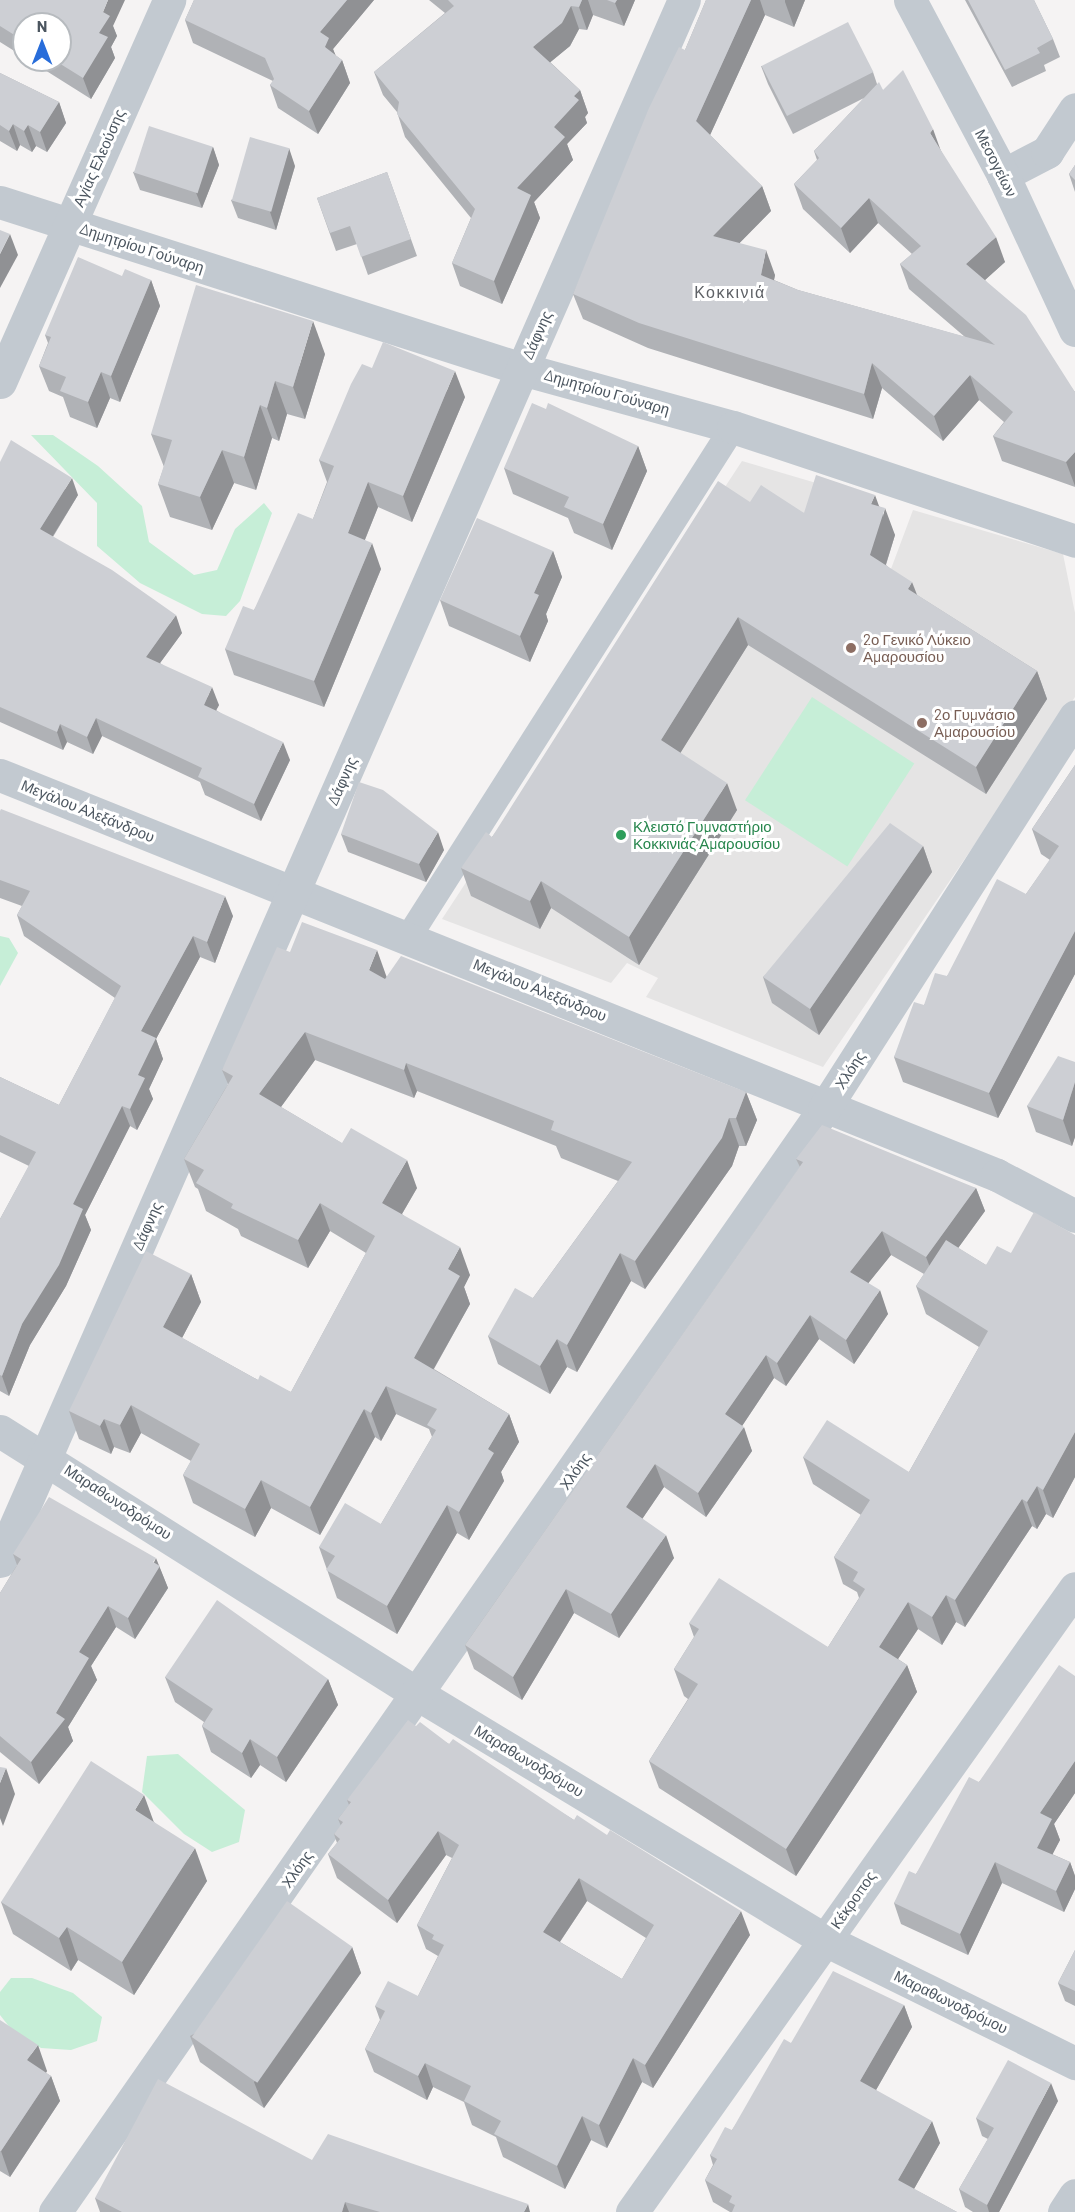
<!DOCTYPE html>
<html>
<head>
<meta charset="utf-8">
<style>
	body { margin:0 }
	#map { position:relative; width:1075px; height:2212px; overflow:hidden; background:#f5f3f3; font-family:Barlow,sans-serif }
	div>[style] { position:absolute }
	.education>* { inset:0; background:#e5e4e4 }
	.green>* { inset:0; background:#c6eed7; transform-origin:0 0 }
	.pedestrian>* { height:26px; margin:-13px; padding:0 13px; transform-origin:13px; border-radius:13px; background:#c2c9d0 }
	.minor>* { height:33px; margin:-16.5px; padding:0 16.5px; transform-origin:16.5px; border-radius:16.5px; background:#c2c9d0 }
	.tertiary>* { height:33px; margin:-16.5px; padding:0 16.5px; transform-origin:16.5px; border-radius:16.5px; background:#c2c9d0 }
	.wall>* { inset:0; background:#b0b2b6 }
	.shaded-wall>* { inset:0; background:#909194 }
	.building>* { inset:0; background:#cdcfd4; transform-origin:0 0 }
	.dots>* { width:16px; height:16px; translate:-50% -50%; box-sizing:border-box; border:3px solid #fff; border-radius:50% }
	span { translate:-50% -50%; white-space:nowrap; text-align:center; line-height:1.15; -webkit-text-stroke:6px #fff; paint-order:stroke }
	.street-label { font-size:15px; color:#4b555f }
	.education-label { font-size:15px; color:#785e54 }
	.left { translate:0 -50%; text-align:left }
	.leisure-label { font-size:15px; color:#27864d }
	.neighbourhood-label { font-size:16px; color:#5f6267; letter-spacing:1.5px }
	.north { position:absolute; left:12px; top:12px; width:60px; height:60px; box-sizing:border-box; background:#fff; border:2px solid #b7bbbf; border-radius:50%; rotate:0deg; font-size:16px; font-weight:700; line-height:24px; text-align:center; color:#4b555f }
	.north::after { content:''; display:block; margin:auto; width:21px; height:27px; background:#286dda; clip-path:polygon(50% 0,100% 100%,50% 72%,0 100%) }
</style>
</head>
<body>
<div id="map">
	<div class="education">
		<i style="clip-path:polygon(742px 461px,823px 485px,885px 585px,913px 510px,1063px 554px,1075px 613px,1075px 697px,823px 1067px,646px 997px,658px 978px,627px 963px,611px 983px,442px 919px)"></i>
	</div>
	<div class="green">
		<i style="clip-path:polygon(31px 435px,53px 435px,98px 466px,142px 506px,149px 542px,194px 575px,217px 570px,235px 529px,264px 503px,272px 513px,240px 601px,226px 616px,202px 614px,140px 583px,97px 546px,97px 503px)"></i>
		<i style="left:812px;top:697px;width:122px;height:123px;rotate:33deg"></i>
		<i style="clip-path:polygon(0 936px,9px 938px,18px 953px,0 986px)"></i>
		<i style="clip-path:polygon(178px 1754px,245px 1810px,239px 1842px,212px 1852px,184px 1834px,142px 1792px,147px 1756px)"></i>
		<i style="clip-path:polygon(11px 1978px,32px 1978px,73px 1993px,102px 2017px,97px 2041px,71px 2050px,41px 2048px,11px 2029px,0 2015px,0 1992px)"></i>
	</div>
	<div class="pedestrian">
		<i style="left:408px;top:938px;width:606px;rotate:-57.54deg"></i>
	</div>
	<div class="minor">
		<i style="left:1003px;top:175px;width:50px;rotate:-27.6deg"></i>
		<i style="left:1047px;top:152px;width:51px;rotate:-56.9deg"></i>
		<i style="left:0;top:202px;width:548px;rotate:17.74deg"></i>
		<i style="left:522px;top:369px;width:219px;rotate:15.4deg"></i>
		<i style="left:733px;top:427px;width:360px;rotate:18.4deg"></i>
		<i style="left:0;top:382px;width:418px;rotate:-66.1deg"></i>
		<i style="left:0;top:775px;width:1074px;rotate:21.86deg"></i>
		<i style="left:997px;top:1175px;width:88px;rotate:27.7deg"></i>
		<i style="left:0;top:1431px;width:495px;rotate:32.2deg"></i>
		<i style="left:419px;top:1695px;width:474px;rotate:31.1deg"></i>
		<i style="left:825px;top:1940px;width:279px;rotate:26.2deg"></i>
		<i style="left:0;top:1561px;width:1704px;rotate:-66.34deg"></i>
		<i style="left:55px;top:2212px;width:1345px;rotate:-55.12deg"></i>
		<i style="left:824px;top:1109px;width:466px;rotate:-57.4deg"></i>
		<i style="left:632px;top:2212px;width:765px;rotate:-54.63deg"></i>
		<i style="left:1064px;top:2212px;width:20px;rotate:-57deg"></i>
	</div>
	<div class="tertiary">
		<i style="left:910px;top:0;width:198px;rotate:62deg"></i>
		<i style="left:1003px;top:175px;width:171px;rotate:65.1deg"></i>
	</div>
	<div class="wall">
		<i style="clip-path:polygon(0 0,113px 26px,117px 36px,111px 47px,115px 58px,91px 99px,29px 60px,60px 60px,24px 24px,24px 57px,0 42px)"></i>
		<i style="clip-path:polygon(194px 0,374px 0,333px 49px,335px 55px,342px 60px,350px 83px,318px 134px,278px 108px,270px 85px,273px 81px,193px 43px,185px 20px)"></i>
		<i style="clip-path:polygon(429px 0,635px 0,624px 26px,593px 15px,587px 30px,579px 29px,570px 46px,550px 62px,580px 90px,588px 113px,585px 117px,587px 123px,567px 144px,573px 160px,534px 202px,540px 218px,502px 304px,460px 286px,452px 263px,471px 218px,405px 137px,397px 112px,383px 95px,374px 72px,445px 13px)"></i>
		<i style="clip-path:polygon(706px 0,805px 0,794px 27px,765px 15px,710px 135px,762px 186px,771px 211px,739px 243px,775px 275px,774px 280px,798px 290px,965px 337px,909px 289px,900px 264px,912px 254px,878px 223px,850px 253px,803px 209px,794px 184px,817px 160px,814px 151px,864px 98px,793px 134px,768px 84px,761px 66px,873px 72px,877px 84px,941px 151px,1005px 262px,985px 280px,1075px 392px,1075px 487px,1002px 461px,993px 436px,1004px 422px,979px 400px,943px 441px,882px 388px,873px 419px,648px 348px,583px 319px,573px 294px,685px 50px)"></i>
		<i style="clip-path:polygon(965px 0,1034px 0,1053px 39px,1060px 57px,1044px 65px,1046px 71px,1012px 87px)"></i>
		<i style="clip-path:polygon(0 73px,59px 102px,66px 123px,47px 152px,36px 146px,32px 152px,20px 145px,17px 151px,0 141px)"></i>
		<i style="clip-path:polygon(213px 147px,219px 165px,202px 208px,140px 190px,133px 172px)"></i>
		<i style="clip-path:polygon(1075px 165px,1075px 192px,1069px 174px)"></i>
		<i style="clip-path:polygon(295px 166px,276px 230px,238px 218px,231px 200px)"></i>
		<i style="clip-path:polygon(387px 172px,417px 256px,368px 275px,357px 244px,336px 251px,317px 198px)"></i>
		<i style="clip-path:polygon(122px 276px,151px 280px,160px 306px,120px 402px,110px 398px,97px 428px,70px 417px,63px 397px,49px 391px,39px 366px,48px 343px,45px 335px)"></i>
		<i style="clip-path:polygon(325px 354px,305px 419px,287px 414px,279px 441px,272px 438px,256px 490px,234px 483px,212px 530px,170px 517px,158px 484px,164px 467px,151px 434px)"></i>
		<i style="clip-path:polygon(372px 368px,465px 397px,412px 522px,378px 507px,365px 540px,381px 569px,324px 707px,234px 675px,225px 649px,254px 610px,313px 519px,327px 482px,319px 460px)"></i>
		<i style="clip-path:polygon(638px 446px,647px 471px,612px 550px,574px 533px,568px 518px,513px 494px,504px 468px)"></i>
		<i style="clip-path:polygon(0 462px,78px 495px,53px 537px,182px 633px,160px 663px,219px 705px,216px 710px,290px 760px,261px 821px,205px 795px,200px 782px,102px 736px,93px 754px,67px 742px,63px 750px,0 722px)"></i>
		<i style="clip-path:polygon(750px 502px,804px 513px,879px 506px,895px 535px,886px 565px,917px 595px,1037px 671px,1047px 699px,986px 794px,748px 645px,680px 753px,737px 810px,639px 965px,551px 908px,540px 929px,471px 896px,461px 868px,492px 837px)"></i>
		<i style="clip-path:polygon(553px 551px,562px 577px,546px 614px,548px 621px,530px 662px,449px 626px,440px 600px)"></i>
		<i style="clip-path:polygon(1075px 765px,1075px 974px,998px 1118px,903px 1082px,894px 1057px,924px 1005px,947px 976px,1026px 894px,1050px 860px,1041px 854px,1032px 829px)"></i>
		<i style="clip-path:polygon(0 811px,233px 916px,215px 963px,200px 957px,156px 1039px,163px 1059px,149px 1089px,153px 1099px,137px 1130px,130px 1126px,85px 1215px,91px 1230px,66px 1286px,30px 1345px,9px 1396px,0 1391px,0 1219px,29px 1166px,0 1152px,0 1077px,59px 1105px,115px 998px,24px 936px,17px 915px,22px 906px,0 898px)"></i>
		<i style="clip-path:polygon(341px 834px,444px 850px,426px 882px,348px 852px)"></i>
		<i style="clip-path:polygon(923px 846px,932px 872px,819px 1035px,772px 1003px,763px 977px)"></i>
		<i style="clip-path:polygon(290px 952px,387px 977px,746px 1092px,757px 1120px,746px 1146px,739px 1146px,732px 1166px,645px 1289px,631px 1281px,577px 1372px,567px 1367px,550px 1394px,498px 1364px,488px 1336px,533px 1298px,618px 1181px,561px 1158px,556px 1146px,417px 1091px,414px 1098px,315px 1060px,281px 1107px,417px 1188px,402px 1214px,470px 1275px,464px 1287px,470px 1304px,434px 1369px,509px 1414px,519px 1442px,501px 1472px,504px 1481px,469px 1540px,457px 1533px,397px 1634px,337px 1598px,319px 1547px,381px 1524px,432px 1437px,429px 1429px,396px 1414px,381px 1441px,375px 1437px,320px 1535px,271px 1508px,255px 1537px,193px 1503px,183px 1475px,191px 1461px,141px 1433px,130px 1453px,114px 1447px,111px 1454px,79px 1439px,69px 1411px,191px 1274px,201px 1302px,182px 1338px,258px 1380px,291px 1392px,366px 1253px,330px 1231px,308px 1268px,241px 1236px,238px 1229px,206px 1211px,198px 1189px,195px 1187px,184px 1159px,228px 1084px,222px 1070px)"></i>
		<i style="clip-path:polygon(1075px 1062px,1075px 1137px,1072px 1146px,1036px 1132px,1027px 1106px)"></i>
		<i style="clip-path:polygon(796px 1159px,976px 1188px,985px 1211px,958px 1248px,986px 1265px,1011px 1253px,1075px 1235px,1075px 1477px,1053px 1518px,1046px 1514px,1037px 1529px,1032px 1526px,965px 1627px,956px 1622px,942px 1645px,918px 1629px,898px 1659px,907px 1665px,917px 1692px,796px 1876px,659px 1788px,649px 1761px,688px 1699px,684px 1696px,674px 1669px,694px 1637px,689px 1623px,828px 1647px,859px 1598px,857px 1592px,843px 1584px,834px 1557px,861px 1515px,813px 1484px,803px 1457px,909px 1472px,979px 1347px,926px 1314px,916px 1286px,924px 1274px,891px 1255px,868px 1283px,888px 1314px,854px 1364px,819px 1339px,786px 1386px,774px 1378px,742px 1426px,752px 1451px,706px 1517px,664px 1487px,642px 1519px,674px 1558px,619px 1638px,574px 1613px,522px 1700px,474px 1669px,465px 1645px,800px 1167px)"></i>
		<i style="clip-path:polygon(13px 1554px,159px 1566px,168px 1588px,135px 1639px,116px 1627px,91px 1666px,97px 1680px,68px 1727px,73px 1741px,39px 1784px,0 1752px,0 1593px,17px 1565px)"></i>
		<i style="clip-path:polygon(1075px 1676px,1075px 1793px,1054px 1824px,1060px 1840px,1052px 1854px,1070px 1862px,1075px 1876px,1075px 1889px,1064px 1912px,1002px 1883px,968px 1955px,901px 1924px,894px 1903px,916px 1874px,979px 1782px)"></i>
		<i style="clip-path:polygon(165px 1677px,328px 1679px,338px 1705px,286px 1782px,260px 1765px,251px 1778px,211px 1752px,202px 1726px,204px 1722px,175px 1702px)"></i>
		<i style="clip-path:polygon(evenodd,416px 1726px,449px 1744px,574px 1820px,750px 1935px,653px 2088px,642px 2082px,607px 2148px,591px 2140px,565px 2189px,503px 2157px,496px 2137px,472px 2125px,464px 2102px,433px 2087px,427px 2100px,374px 2072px,365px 2049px,380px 2020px,375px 2006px,418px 1996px,438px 1956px,426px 1949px,417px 1925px,452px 1858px,446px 1855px,397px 1923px,337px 1878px,328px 1854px,337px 1843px,334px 1834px,341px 1826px,338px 1819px,349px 1805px,347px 1800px,416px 1726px,587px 1901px,646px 1938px,622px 1979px,560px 1942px,587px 1901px)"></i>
		<i style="clip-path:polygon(154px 1822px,207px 1881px,134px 1995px,78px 1960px,71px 1971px,13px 1934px,1px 1902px)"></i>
		<i style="clip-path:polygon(352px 1947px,361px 1973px,264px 2108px,200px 2062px,190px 2036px)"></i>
		<i style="clip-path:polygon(1075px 1950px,1075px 2006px,1065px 2001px,1058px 1983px)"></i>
		<i style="clip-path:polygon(904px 2005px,912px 2027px,876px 2090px,940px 2143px,914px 2189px,957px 2212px,730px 2212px,713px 2202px,705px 2180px,713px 2165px,710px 2155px,732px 2130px,791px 2043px)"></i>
		<i style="clip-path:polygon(0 2021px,47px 2071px,46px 2073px,51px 2076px,60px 2101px,10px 2177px,0 2171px)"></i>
		<i style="clip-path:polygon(1058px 2101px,999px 2212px,973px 2212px,965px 2207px,959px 2189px,988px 2139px,982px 2136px,976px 2118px)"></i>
		<i style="clip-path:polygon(312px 2160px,530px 2212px,100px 2212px,95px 2198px)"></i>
	</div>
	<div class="shaded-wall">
		<i style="clip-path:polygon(108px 0,125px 0,113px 26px,117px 36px,111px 47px,115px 58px,91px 99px,83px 78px,99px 33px,103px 12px)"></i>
		<i style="clip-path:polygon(347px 0,374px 0,333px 49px,338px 61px,333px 70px,320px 32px)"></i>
		<i style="clip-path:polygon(582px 0,588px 0,593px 15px,587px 30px,579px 7px)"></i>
		<i style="clip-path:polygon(617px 0,635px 0,624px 26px,615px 3px)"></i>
		<i style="clip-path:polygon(751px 0,760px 0,765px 15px,705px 146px,696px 121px)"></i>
		<i style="clip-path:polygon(785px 0,805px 0,794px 27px,785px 2px)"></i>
		<i style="clip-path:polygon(571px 6px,579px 29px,570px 46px,541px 70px,533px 47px)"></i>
		<i style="clip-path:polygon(342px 60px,350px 83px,318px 134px,309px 111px)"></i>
		<i style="clip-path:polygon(580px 90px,588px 113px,585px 117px,587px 123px,567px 144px,573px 160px,534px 202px,540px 218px,502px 304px,494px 281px,517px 188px,554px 127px,574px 96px)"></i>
		<i style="clip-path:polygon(59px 102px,66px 123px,47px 152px,40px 132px)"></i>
		<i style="clip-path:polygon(13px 124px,20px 145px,17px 151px,9px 131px)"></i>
		<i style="clip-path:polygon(28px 125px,36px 146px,32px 152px,24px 131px)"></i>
		<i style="clip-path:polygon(933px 129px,942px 154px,930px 133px)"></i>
		<i style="clip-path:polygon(213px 147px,219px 165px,202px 208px,195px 190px)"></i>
		<i style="clip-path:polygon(289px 148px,295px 166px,276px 230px,270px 212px)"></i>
		<i style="clip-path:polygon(762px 186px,771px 211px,722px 261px,713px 236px)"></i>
		<i style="clip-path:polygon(869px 198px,878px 223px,850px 253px,841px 228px)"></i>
		<i style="clip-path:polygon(10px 234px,18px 255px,0 288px,0 254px)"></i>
		<i style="clip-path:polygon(996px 237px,1005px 262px,975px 289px,966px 264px)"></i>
		<i style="clip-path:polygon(766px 250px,775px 275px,770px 300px,761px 275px)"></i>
		<i style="clip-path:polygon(151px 280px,160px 306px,120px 402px,111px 376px)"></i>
		<i style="clip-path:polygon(313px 321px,325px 354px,305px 419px,293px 387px)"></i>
		<i style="clip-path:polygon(872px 363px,882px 388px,873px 419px,864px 394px)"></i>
		<i style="clip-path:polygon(455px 371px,465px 397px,412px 522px,403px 496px)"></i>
		<i style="clip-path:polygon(101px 372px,110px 398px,97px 428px,88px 402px)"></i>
		<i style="clip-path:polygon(970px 375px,979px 400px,943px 441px,934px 416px)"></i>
		<i style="clip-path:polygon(275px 381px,287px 414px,279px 441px,267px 408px)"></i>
		<i style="clip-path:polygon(260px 405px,272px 438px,256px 490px,244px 457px)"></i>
		<i style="clip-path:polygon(638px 446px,647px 471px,612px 550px,603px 524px)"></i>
		<i style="clip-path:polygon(222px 450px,234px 483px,212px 530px,200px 497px)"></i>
		<i style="clip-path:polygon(1075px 452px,1075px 486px,1066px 462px)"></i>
		<i style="clip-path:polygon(72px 478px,78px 495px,46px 547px,40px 529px)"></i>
		<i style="clip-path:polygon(368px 482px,378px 507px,357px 559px,348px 533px)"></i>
		<i style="clip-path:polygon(875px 495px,883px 517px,885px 508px,895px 535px,880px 583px,870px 555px,871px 504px)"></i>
		<i style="clip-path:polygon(372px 543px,381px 569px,324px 707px,314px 681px)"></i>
		<i style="clip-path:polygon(553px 551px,562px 577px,546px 614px,548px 621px,530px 662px,520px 636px,534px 593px)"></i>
		<i style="clip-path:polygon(912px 582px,923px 610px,908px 589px)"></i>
		<i style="clip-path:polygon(176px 615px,182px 633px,152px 674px,146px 657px)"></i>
		<i style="clip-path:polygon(738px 617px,748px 645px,671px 768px,661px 740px)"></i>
		<i style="clip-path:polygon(1037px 671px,1047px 699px,986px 794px,976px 767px)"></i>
		<i style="clip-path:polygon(212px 687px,219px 705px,210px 722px,204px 705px)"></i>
		<i style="clip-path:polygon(96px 718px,102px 736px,93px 754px,87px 737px)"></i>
		<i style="clip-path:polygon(60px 724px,67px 742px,63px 750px,57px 732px)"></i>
		<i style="clip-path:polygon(283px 742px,290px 760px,261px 821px,254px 804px)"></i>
		<i style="clip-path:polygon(727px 783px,737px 810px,639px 965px,629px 937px)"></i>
		<i style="clip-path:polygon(438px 832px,444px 850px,426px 882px,419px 864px)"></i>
		<i style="clip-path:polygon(923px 846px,932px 872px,819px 1035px,810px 1009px)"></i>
		<i style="clip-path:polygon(541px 881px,551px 908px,540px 929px,530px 901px)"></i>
		<i style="clip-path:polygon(225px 896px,233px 916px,215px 963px,207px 942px)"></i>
		<i style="clip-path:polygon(1075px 931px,1075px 974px,998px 1118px,989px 1093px)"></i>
		<i style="clip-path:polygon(193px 936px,200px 957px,156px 1039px,163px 1059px,149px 1089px,153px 1099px,137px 1130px,130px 1109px,138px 1075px,141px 1031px)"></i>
		<i style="clip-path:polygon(377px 950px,387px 978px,379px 998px,369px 970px)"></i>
		<i style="clip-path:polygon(305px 1032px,315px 1060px,270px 1122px,259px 1094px)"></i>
		<i style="clip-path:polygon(406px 1063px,417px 1091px,414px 1098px,404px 1070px)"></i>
		<i style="clip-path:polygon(1075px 1082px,1075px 1137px,1072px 1146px,1063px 1120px)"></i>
		<i style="clip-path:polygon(746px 1092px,757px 1120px,746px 1146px,736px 1118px)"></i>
		<i style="clip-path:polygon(122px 1106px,130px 1126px,85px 1215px,91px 1230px,66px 1286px,30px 1345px,9px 1396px,2px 1376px,22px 1324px,73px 1204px)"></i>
		<i style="clip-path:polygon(729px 1118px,739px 1146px,732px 1166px,645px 1289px,635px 1261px)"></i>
		<i style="clip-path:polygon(407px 1160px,417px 1188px,392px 1231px,382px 1203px)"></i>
		<i style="clip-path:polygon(976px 1188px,985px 1211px,935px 1280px,926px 1257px)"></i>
		<i style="clip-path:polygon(320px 1203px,330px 1231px,308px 1268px,298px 1240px)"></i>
		<i style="clip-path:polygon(882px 1231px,891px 1255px,858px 1296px,850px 1272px)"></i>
		<i style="clip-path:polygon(460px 1247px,470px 1275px,464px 1287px,470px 1304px,424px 1386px,414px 1358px,448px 1269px)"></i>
		<i style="clip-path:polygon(620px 1253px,631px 1281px,577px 1372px,567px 1345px)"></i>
		<i style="clip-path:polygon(191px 1274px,201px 1302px,173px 1355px,163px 1327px)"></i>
		<i style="clip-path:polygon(880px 1290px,888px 1314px,854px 1364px,846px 1340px)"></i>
		<i style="clip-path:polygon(810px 1315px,819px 1339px,786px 1386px,777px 1363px)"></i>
		<i style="clip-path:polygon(557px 1339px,567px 1367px,550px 1394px,540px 1366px)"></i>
		<i style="clip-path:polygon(766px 1355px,774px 1378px,734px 1438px,725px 1414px)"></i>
		<i style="clip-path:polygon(386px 1386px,396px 1414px,381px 1441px,371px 1413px)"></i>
		<i style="clip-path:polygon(131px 1405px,141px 1433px,130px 1453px,120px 1425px)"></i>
		<i style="clip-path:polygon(364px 1409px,375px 1437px,320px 1535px,310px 1507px)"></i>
		<i style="clip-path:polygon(509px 1414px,519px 1442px,501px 1472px,504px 1481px,469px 1540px,459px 1512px,488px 1449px)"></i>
		<i style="clip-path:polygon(104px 1419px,114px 1447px,111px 1454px,100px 1426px)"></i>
		<i style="clip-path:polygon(744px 1427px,752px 1451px,706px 1517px,698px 1493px)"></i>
		<i style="clip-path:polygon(1075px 1432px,1075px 1477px,1053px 1518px,1043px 1490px)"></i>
		<i style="clip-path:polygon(655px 1464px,664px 1487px,634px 1531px,626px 1507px)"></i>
		<i style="clip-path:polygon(261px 1480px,271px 1508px,255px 1537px,245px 1509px)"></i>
		<i style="clip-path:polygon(1037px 1486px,1046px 1514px,1037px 1529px,1027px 1502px)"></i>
		<i style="clip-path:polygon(1022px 1499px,1032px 1526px,965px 1627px,955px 1600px)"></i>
		<i style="clip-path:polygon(447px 1505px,457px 1533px,397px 1634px,387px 1606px)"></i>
		<i style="clip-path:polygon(666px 1535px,674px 1558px,619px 1638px,611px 1614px)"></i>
		<i style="clip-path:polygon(156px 1558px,168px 1588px,135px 1639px,128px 1618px)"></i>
		<i style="clip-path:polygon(566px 1589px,574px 1613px,522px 1700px,513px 1677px)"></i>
		<i style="clip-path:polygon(946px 1595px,956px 1622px,942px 1645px,932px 1617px)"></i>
		<i style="clip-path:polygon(908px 1602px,918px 1629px,888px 1674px,879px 1647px)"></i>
		<i style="clip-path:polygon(108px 1606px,116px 1627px,91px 1666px,97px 1680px,68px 1727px,73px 1741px,39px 1784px,31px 1762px,56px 1713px,79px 1652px)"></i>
		<i style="clip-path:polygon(907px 1665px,917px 1692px,796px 1876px,786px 1849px)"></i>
		<i style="clip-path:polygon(328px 1679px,338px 1705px,286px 1782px,277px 1757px)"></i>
		<i style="clip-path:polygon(250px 1739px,260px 1765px,251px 1778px,242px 1753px)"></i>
		<i style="clip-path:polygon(1075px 1761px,1075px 1793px,1054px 1824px,1060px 1840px,1045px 1869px,1037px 1848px,1040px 1813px)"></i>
		<i style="clip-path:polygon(6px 1768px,15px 1794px,3px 1826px,0 1818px,0 1783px)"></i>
		<i style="clip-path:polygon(144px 1795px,156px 1828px,135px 1810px)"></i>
		<i style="clip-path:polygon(438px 1831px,446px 1855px,397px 1923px,388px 1900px)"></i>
		<i style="clip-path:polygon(195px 1848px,207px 1881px,134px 1995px,122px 1962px)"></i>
		<i style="clip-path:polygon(995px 1862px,1002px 1883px,968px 1955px,960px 1934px)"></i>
		<i style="clip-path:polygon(1070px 1862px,1075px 1876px,1075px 1889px,1064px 1912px,1056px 1891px)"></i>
		<i style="clip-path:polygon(579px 1878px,587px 1901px,551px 1955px,543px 1932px)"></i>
		<i style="clip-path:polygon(741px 1911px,750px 1935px,653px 2088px,645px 2065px)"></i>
		<i style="clip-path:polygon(67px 1927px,78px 1960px,71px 1971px,59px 1938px)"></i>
		<i style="clip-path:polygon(352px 1947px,361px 1973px,264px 2108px,254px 2082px)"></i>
		<i style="clip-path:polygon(904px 2005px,912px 2027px,868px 2104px,860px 2081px)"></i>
		<i style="clip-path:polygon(38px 2045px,47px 2071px,37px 2086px,27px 2060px)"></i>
		<i style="clip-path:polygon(633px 2058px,642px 2082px,607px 2148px,599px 2125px)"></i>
		<i style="clip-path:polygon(425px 2063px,433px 2087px,427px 2100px,418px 2076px)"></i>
		<i style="clip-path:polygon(51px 2076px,60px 2101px,10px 2177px,1px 2151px)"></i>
		<i style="clip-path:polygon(1051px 2083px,1058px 2101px,999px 2212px,989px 2212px,987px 2205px)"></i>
		<i style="clip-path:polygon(582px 2116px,591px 2140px,565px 2189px,557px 2166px)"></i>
		<i style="clip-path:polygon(932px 2121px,940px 2143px,906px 2203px,898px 2180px)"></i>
		<i style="clip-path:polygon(345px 2202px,349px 2212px,342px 2212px)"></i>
		<i style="clip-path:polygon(528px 2204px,530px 2212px,524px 2212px)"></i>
	</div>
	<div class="building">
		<i style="clip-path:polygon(0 0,108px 0,103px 12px,110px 16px,99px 33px,108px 37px,83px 78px,54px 60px,60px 60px,60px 24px,24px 24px,24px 41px,0 26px)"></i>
		<i style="clip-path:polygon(194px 0,347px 0,320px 32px,329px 38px,325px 47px,342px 60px,309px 111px,270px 85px,274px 79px,265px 58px,185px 20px)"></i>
		<i style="clip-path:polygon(448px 0,582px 0,579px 7px,571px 6px,562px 23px,533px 47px,580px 90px,574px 96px,579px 100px,554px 127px,565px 137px,517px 188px,531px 195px,494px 281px,452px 263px,475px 209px,397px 114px,399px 102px,374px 72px,454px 6px)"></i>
		<i style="clip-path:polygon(607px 0,617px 0,615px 3px)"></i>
		<i style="clip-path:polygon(706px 0,751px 0,696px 121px,762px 186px,713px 236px,766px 250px,761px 275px,798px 290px,995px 345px,900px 264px,921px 246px,869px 198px,841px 228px,794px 184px,819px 158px,814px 151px,879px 82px,883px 90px,903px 70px,933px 129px,930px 133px,996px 237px,966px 264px,1026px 315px,1075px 392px,1075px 452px,1066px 462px,993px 436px,1013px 412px,970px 375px,934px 416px,872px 363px,864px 394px,639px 323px,573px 294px,649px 108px,679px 47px,685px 50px)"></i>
		<i style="clip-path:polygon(968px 0,1034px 0,1053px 39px,1037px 48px,1040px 53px,1005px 70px)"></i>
		<i style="left:848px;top:22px;width:56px;height:97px;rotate:63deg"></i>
		<i style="clip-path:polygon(0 73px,59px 102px,40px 132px,28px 125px,24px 131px,13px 124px,9px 131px,0 125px)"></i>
		<i style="left:149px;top:126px;width:67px;height:49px;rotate:18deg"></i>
		<i style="left:250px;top:137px;width:41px;height:66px;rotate:16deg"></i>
		<i style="clip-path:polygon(1075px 165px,1075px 180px,1069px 174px)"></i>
		<i style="clip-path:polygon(387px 172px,411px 239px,361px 257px,350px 226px,330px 233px,317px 198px)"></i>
		<i style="clip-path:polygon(0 230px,10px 234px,0 254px)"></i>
		<i style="clip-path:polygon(78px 257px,122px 276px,125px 269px,151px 280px,111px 376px,101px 372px,88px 402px,60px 391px,66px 377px,39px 366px,51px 337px,45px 335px)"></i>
		<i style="clip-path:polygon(196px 285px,313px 321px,293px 387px,275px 381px,267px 408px,260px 405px,244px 457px,222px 450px,200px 497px,158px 484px,172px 440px,151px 434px)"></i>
		<i style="clip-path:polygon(383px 342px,455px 371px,403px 496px,368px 482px,348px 533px,372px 543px,314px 681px,225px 649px,243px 606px,254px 610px,298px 513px,313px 519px,334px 466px,319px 460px,351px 384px,362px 364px,372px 368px)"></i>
		<i style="clip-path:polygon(532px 403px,546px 409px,548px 403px,638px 446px,603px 524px,564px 507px,569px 497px,504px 468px)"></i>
		<i style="clip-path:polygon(11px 440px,72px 478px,40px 529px,112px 570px,176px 615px,146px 657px,212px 687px,204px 705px,283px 742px,254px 804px,198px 777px,202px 768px,96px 718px,87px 737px,60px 724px,57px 732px,0 707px,0 462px)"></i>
		<i style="clip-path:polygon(816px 475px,875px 495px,871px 504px,885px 508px,870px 555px,912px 582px,908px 589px,1037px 671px,976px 767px,738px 617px,661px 740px,727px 783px,629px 937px,541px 881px,530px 901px,461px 868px,486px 832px,492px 837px,718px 481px,750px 502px,761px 485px,804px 513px)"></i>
		<i style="clip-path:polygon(477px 518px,553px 551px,534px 593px,539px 595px,520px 636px,440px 600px)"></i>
		<i style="clip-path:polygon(1075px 765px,1075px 931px,989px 1093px,894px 1057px,914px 1002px,924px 1005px,935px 973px,947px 976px,997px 879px,1026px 894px,1059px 846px,1032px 829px)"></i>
		<i style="clip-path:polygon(359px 782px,383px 790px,438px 832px,419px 864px,341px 834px)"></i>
		<i style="clip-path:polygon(1px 809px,225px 896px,207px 942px,193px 936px,141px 1031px,156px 1038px,138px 1075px,145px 1078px,130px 1109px,122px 1106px,73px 1204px,83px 1209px,59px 1265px,22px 1324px,2px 1376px,0 1375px,0 1219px,36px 1152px,0 1135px,0 1077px,59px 1105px,121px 986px,17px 915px,30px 891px,0 880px,0 811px)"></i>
		<i style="clip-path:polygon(890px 823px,923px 846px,810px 1009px,763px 977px)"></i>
		<i style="clip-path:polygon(302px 922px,377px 950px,369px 970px,385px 979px,401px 956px,746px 1092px,736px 1118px,729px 1118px,722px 1138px,635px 1261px,620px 1253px,567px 1345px,557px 1339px,540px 1366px,488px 1336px,515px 1288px,533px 1298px,632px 1162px,551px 1130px,554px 1121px,406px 1063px,404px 1070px,305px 1032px,259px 1094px,342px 1143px,351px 1128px,407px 1160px,382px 1203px,460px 1247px,448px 1269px,460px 1276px,414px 1358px,509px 1414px,488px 1449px,494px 1453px,459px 1512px,447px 1505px,387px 1606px,326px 1570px,335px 1556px,319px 1547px,345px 1503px,381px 1524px,436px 1430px,427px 1425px,437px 1409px,386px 1386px,371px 1413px,364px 1409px,310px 1507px,261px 1480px,245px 1509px,183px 1475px,200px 1444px,131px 1405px,120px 1425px,104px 1419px,100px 1426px,69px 1411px,146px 1251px,191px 1274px,163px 1327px,258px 1380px,260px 1375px,291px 1392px,375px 1236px,320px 1203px,298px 1240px,231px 1208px,233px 1204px,196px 1183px,204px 1170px,184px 1159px,233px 1076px,222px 1070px,277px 947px,290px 952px)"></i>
		<i style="clip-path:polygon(1058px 1056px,1075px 1062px,1075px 1082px,1063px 1120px,1027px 1106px)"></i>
		<i style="clip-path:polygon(822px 1125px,976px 1188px,926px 1257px,882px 1231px,850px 1272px,880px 1290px,846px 1340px,810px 1315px,777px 1363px,766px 1355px,725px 1414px,744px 1427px,698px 1493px,655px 1464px,626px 1507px,666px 1535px,611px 1614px,566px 1589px,513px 1677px,465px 1645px,803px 1162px,796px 1159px)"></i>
		<i style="clip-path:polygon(1034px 1212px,1075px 1235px,1075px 1432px,1043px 1490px,1037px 1486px,1027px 1502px,1022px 1499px,955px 1600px,946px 1595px,932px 1617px,908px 1602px,879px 1647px,907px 1665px,786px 1849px,649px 1761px,698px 1684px,674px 1669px,699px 1629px,689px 1623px,719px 1578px,828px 1647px,865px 1589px,853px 1581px,858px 1572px,834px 1557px,870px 1500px,803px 1457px,827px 1420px,909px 1472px,988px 1331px,916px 1286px,946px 1240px,986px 1265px,997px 1246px,1011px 1253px)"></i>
		<i style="clip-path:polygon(49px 1497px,156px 1558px,153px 1562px,160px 1566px,128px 1618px,108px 1606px,79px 1652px,89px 1658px,56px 1713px,65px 1719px,31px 1762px,0 1736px,0 1593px,21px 1559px,13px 1554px)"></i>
		<i style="clip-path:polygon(217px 1600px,328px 1679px,277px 1757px,250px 1739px,242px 1753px,202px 1726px,213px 1709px,165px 1677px)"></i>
		<i style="clip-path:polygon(1059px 1665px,1075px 1676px,1075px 1761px,1040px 1813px,1052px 1819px,1037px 1848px,1070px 1862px,1056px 1891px,995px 1862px,960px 1934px,894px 1903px,909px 1871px,916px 1874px,969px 1777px,979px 1782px)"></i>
		<i style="clip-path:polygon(evenodd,408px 1720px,416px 1726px,420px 1722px,449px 1744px,453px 1739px,574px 1820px,577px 1815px,607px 1835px,610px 1830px,741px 1911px,645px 2065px,633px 2058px,599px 2125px,582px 2116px,557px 2166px,494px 2134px,501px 2121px,464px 2101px,471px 2086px,425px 2063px,418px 2076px,365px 2049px,385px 2011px,375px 2006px,388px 1981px,418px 1996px,444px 1945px,432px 1939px,434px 1935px,417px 1925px,459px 1845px,438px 1831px,388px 1900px,328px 1854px,340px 1839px,334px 1834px,343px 1822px,338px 1819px,351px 1802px,347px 1800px,408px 1720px,579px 1878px,654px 1925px,622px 1979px,543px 1932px,579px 1878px)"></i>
		<i style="clip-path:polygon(91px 1761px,144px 1795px,135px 1810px,195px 1848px,122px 1962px,67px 1927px,59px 1938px,1px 1902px)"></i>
		<i style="clip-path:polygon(0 1767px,6px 1768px,0 1783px)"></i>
		<i style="left:287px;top:1901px;width:80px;height:166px;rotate:35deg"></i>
		<i style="clip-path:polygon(1075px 1950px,1075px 1991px,1058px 1983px)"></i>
		<i style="clip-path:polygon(833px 1971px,904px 2005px,860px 2081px,932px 2121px,898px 2180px,957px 2212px,732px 2212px,735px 2205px,729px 2202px,732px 2196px,705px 2180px,717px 2159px,710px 2155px,725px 2127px,732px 2130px,784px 2039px,791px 2043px)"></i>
		<i style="clip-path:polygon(0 2020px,38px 2045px,27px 2060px,51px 2076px,1px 2151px,0 2151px)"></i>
		<i style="clip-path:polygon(1008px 2060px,1051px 2083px,987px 2205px,959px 2189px,994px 2128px,976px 2118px)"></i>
		<i style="clip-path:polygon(158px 2079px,312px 2160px,328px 2134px,528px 2204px,524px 2212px,380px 2212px,345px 2202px,342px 2212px,122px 2212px,95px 2198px)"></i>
	</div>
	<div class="dots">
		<i style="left:851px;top:648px;background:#8d6e63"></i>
		<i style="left:922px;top:723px;background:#8d6e63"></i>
		<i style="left:621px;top:835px;background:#2e9e5b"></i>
	</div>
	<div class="street-label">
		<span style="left:99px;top:158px;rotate:-66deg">Αγίας Ελεούσης</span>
		<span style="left:996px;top:163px;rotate:63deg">Μεσογείων</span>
		<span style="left:142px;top:248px;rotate:18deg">Δημητρίου Γούναρη</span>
		<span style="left:537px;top:335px;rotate:-66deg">Δάφνης</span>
		<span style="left:607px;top:392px;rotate:16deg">Δημητρίου Γούναρη</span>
		<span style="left:342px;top:781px;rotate:-66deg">Δάφνης</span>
		<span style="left:88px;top:811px;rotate:22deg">Μεγάλου Αλεξάνδρου</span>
		<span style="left:540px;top:990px;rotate:22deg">Μεγάλου Αλεξάνδρου</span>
		<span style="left:850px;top:1070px;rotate:-57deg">Χλόης</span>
		<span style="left:147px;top:1226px;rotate:-66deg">Δάφνης</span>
		<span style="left:575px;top:1471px;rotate:-55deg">Χλόης</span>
		<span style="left:118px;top:1502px;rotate:33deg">Μαραθωνοδρόμου</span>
		<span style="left:529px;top:1761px;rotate:31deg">Μαραθωνοδρόμου</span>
		<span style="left:297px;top:1869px;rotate:-55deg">Χλόης</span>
		<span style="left:853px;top:1900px;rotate:-55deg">Κέκροπος</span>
		<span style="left:951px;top:2002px;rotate:26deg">Μαραθωνοδρόμου</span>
	</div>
	<div class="education-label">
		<span class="left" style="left:863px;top:648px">2ο Γενικό Λύκειο<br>Αμαρουσίου</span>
		<span class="left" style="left:934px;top:723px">2ο Γυμνάσιο<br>Αμαρουσίου</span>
	</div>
	<div class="leisure-label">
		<span class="left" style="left:633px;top:835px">Κλειστό Γυμναστήριο<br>Κοκκινιάς Αμαρουσίου</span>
	</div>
	<div class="neighbourhood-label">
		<span style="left:730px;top:292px">Κοκκινιά</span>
	</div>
	<div class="north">N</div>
</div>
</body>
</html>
